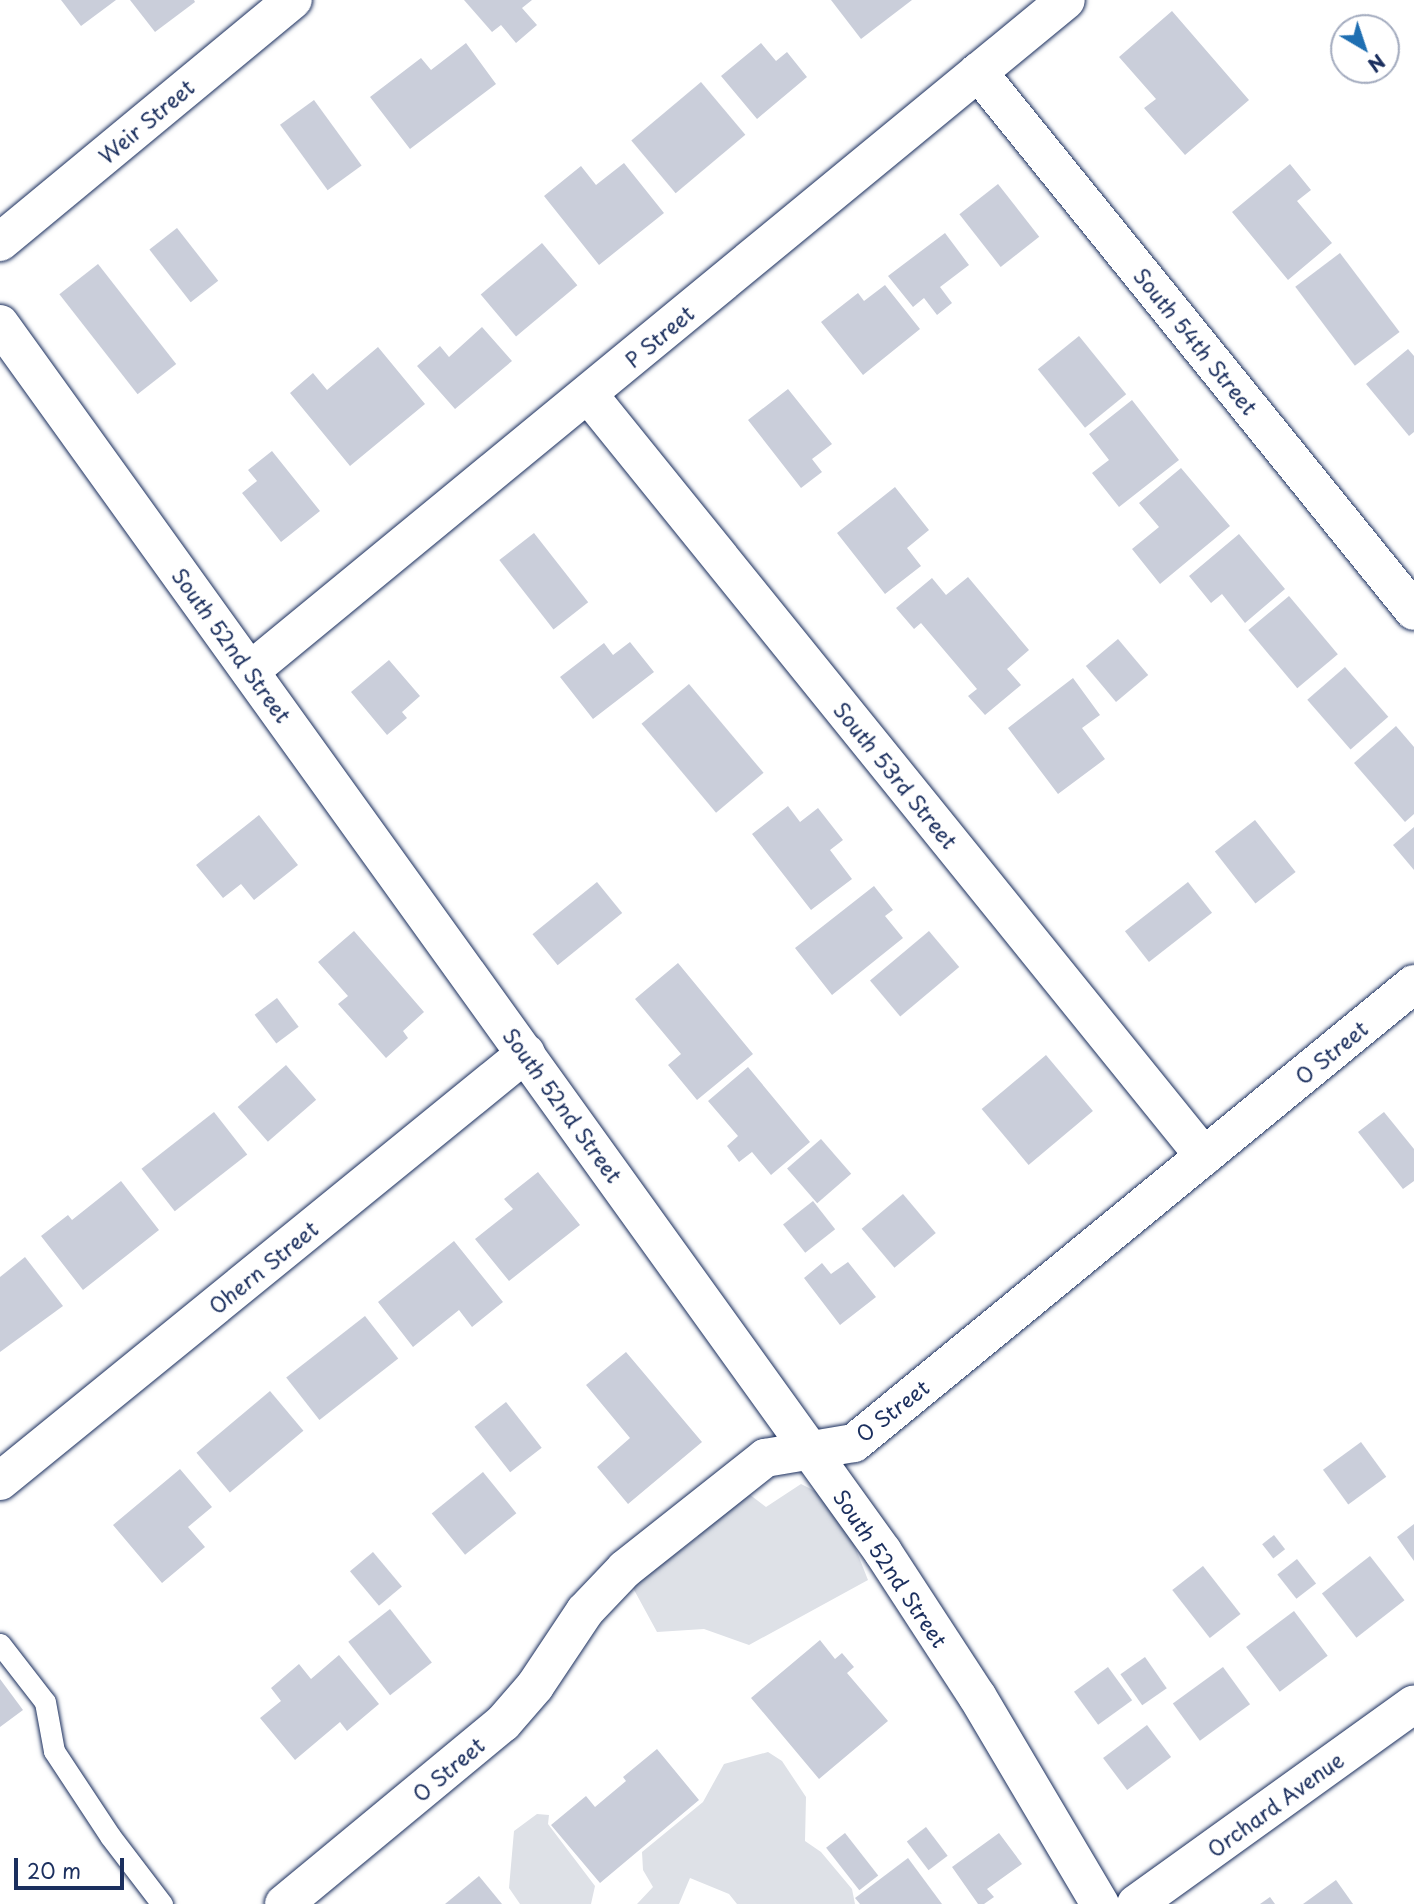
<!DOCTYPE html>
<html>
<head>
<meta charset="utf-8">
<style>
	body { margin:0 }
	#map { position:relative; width:1414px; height:1904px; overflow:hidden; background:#fff; font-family:"Playpen Sans",sans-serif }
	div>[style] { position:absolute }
	.green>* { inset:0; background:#dee1e7 }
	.building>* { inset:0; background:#caceda; transform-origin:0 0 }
	.roads { filter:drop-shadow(0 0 2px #1b2f5e) drop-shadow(0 0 2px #1b2f5e) }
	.service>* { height:21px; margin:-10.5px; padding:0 10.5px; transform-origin:10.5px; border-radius:10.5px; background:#fff }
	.minor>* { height:38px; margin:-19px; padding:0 19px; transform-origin:19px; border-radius:19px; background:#fff }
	span { translate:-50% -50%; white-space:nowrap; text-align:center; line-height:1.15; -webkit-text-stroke:5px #fff; paint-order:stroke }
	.street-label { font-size:21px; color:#1b2f5e }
	.north { position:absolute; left:1330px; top:14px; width:70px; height:70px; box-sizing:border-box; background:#fff; border:2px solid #a4acbf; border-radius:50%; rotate:141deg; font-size:19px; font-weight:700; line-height:28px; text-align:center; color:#1b2f5e }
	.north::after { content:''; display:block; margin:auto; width:24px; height:32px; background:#1f6fb2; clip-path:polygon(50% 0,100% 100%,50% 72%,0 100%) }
	.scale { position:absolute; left:14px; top:1858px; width:110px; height:32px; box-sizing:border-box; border:4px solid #1b2f5e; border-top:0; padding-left:9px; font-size:21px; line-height:24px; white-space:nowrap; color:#1b2f5e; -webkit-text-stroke:5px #fff; paint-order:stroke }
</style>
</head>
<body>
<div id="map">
	<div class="green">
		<i style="clip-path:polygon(801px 1484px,821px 1494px,849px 1532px,868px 1580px,749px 1645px,704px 1629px,657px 1632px,627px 1577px,650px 1552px,669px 1559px,698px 1537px,699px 1519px,749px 1494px,766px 1507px)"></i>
		<i style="clip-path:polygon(768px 1752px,782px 1761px,806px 1797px,805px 1841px,821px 1852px,852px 1889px,855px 1904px,737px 1904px,729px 1894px,690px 1878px,679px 1904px,637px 1904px,653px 1887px,643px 1870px,642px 1852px,703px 1802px,724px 1764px)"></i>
		<i style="clip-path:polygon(537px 1814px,549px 1815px,548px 1824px,595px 1886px,591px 1904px,520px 1904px,509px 1888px,514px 1831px)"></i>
	</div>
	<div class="building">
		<i style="clip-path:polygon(61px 0,116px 0,81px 26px)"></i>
		<i style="clip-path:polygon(130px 0,194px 0,195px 2px,155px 32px)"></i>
		<i style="clip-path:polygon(464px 0,532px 0,522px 8px,537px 25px,516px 43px,501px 25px,492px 32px)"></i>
		<i style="clip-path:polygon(831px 0,912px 0,861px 39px)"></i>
		<i style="clip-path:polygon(1172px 11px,1249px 100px,1185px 155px,1144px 108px,1156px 99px,1119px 57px)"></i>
		<i style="clip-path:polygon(466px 43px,496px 84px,410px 149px,370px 97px,421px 58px,431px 70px)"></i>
		<i style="clip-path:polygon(761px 43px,776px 61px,787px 52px,807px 77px,757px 119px,721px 76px)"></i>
		<i style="left:701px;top:82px;width:69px;height:91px;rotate:50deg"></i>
		<i style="left:314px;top:100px;width:81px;height:42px;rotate:54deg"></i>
		<i style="clip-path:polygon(624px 163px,664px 213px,599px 265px,544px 196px,581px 166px,596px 185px)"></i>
		<i style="clip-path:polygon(1290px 164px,1311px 190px,1297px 201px,1332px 243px,1288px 280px,1232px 212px)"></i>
		<i style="left:998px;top:184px;width:67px;height:49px;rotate:52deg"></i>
		<i style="left:177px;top:228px;width:67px;height:35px;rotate:52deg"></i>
		<i style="clip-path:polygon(945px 233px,969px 265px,940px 287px,952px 303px,937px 315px,924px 298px,913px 307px,888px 276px)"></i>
		<i style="left:542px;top:243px;width:55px;height:80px;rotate:50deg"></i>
		<i style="left:1340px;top:253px;width:99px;height:56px;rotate:53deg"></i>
		<i style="left:98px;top:264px;width:127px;height:49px;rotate:52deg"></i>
		<i style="clip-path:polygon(885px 285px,920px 329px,863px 375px,821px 322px,858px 293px,864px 301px)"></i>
		<i style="clip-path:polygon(482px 327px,512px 361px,455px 409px,417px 366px,440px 346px,449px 357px)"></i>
		<i style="left:1079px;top:336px;width:75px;height:53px;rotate:51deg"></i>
		<i style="clip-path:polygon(378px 347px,425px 404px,350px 466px,290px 393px,313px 373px,327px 390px)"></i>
		<i style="clip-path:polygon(1408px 349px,1414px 356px,1414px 432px,1409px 436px,1366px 384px)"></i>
		<i style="clip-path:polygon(788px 389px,832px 444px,812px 459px,822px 472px,801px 488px,748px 420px)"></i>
		<i style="clip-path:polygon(1132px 400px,1179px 460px,1119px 507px,1092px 473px,1109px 460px,1089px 434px)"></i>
		<i style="clip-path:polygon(272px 451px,320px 511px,281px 542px,242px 493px,257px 481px,248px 470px)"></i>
		<i style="clip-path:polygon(1181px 468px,1230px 526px,1160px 584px,1132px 549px,1159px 527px,1139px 503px)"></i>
		<i style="clip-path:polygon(895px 487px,929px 530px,907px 548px,921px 566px,885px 594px,837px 533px)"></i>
		<i style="left:534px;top:533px;width:88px;height:44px;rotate:52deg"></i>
		<i style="clip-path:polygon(1239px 534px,1285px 589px,1245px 623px,1222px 594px,1211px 603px,1189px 576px)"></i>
		<i style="clip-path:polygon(968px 577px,1029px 650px,1007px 669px,1021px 685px,985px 715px,968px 696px,977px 689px,921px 623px,914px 629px,896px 608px,932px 578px,946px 595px)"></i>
		<i style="left:1289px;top:596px;width:76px;height:53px;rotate:50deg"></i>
		<i style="left:1118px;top:639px;width:47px;height:42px;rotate:50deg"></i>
		<i style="clip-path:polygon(630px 642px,654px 672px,593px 719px,560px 677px,604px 643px,613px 655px)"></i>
		<i style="clip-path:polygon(389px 660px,420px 696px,402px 712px,407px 718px,387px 735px,351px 692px)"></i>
		<i style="left:1345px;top:667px;width:66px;height:50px;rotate:49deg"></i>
		<i style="clip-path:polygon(1073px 678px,1100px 715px,1082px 728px,1105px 759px,1058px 794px,1008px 728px)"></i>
		<i style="left:689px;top:684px;width:116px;height:62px;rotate:50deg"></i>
		<i style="clip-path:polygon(1396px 726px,1414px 747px,1414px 814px,1405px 822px,1354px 763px)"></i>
		<i style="clip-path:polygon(788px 806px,800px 822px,818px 808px,843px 840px,830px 850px,852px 879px,811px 910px,752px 834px)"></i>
		<i style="clip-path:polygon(259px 815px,298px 865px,254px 900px,241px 884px,223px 898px,196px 865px)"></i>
		<i style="left:1255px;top:820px;width:66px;height:51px;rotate:52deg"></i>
		<i style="clip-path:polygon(1414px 827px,1414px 870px,1393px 845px)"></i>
		<i style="left:597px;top:882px;width:40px;height:83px;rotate:51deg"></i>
		<i style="left:1188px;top:882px;width:39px;height:80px;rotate:52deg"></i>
		<i style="clip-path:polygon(874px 886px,893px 910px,885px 916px,903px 938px,832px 995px,795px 948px)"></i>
		<i style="clip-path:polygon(354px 931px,424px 1012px,403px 1031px,408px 1038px,386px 1058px,338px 1004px,348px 996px,318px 962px)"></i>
		<i style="left:929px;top:931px;width:47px;height:77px;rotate:50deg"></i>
		<i style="clip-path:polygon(678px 963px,753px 1054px,697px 1100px,668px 1065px,681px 1054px,635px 999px)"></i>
		<i style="left:277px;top:998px;width:36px;height:28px;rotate:53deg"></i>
		<i style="left:1046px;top:1055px;width:73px;height:84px;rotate:50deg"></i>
		<i style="left:286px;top:1065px;width:46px;height:64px;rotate:49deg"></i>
		<i style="clip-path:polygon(748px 1067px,810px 1142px,771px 1175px,752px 1152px,739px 1162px,727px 1146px,738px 1136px,708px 1101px)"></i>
		<i style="left:214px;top:1112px;width:54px;height:92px;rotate:52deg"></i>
		<i style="clip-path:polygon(1384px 1112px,1414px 1149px,1414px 1181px,1403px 1189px,1358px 1132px)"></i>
		<i style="left:821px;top:1139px;width:46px;height:45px;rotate:49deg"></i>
		<i style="clip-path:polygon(538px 1172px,580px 1225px,509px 1281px,475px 1239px,513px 1209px,504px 1199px)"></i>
		<i style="clip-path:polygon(121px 1181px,159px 1230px,83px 1290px,41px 1236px,68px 1215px,72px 1220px)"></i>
		<i style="left:903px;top:1194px;width:51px;height:54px;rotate:50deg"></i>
		<i style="left:813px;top:1201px;width:36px;height:38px;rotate:52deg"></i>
		<i style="clip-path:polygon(454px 1241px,503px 1302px,472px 1327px,459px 1310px,413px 1347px,378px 1302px)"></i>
		<i style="clip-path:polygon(25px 1257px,63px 1306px,0 1352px,0 1277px)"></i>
		<i style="clip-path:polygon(848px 1262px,876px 1297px,840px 1325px,804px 1278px,822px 1263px,831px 1274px)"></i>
		<i style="left:365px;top:1316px;width:54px;height:100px;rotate:52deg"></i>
		<i style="clip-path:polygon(626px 1352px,702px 1442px,628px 1504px,597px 1467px,630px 1438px,586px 1385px)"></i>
		<i style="left:270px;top:1391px;width:52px;height:96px;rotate:50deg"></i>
		<i style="left:506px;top:1402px;width:58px;height:40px;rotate:52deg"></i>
		<i style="left:1361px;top:1442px;width:43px;height:47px;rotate:54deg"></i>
		<i style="clip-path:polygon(180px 1469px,212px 1507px,188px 1527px,205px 1547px,162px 1583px,113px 1525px)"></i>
		<i style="left:483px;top:1472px;width:53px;height:66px;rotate:51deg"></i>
		<i style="clip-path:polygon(1414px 1524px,1414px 1561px,1397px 1537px)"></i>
		<i style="left:1274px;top:1535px;width:18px;height:15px;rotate:52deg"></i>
		<i style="left:373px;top:1552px;width:45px;height:30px;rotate:50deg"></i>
		<i style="left:1370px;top:1556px;width:56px;height:61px;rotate:52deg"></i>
		<i style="left:1297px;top:1559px;width:31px;height:25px;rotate:52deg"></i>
		<i style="left:1203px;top:1566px;width:61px;height:39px;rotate:52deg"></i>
		<i style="left:390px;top:1609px;width:68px;height:53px;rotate:52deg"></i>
		<i style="left:1294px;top:1611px;width:56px;height:60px;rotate:53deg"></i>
		<i style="clip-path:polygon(820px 1640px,835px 1659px,842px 1653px,854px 1667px,847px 1673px,888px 1721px,819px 1779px,751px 1698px)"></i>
		<i style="clip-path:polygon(339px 1655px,379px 1704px,347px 1731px,340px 1722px,295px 1760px,260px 1718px,281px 1701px,271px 1688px,299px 1664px,311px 1679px)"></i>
		<i style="left:1145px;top:1657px;width:38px;height:30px;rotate:55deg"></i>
		<i style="left:1108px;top:1667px;width:41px;height:42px;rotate:54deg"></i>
		<i style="left:1223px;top:1667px;width:46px;height:62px;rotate:54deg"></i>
		<i style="clip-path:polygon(0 1679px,23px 1710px,0 1727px)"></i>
		<i style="left:1147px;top:1725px;width:40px;height:55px;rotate:53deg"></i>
		<i style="clip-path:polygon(657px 1749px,699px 1800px,600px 1883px,551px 1825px,586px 1796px,595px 1807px,626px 1781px,623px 1777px)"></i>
		<i style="left:926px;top:1827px;width:36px;height:24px;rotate:53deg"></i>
		<i style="left:845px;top:1833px;width:54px;height:24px;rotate:52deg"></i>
		<i style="clip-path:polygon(999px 1833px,1022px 1864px,987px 1889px,994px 1897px,984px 1904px,978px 1904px,952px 1867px)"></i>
		<i style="clip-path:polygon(908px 1858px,942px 1904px,860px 1904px,855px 1898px)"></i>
		<i style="clip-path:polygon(479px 1876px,502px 1904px,445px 1904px)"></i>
		<i style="clip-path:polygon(1336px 1880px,1353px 1904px,1303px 1904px)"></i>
		<i style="clip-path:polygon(1270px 1897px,1275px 1904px,1260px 1904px)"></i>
	</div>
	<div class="roads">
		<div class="service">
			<i style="left:0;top:1644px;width:73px;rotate:52.2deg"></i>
			<i style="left:45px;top:1702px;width:50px;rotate:79.6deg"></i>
			<i style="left:54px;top:1751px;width:102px;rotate:56.6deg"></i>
			<i style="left:110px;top:1836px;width:86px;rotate:52.6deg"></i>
		</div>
		<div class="minor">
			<i style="left:978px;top:72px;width:693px;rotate:51.03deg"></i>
			<i style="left:0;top:242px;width:380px;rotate:-39.6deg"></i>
			<i style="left:0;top:324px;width:1513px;rotate:54.28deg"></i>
			<i style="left:883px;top:1552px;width:172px;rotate:56.9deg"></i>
			<i style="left:977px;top:1696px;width:242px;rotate:59.4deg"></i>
			<i style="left:588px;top:394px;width:980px;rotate:51.05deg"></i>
			<i style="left:250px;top:671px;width:1056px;rotate:-39.43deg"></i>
			<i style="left:0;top:1481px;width:678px;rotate:-39.13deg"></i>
			<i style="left:284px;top:1904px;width:284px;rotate:-39.6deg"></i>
			<i style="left:503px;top:1723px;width:49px;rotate:-49.1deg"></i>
			<i style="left:535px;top:1686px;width:90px;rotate:-56.3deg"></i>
			<i style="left:585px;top:1611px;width:58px;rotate:-46.4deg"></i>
			<i style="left:625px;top:1569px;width:179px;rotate:-38.4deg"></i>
			<i style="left:765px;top:1458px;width:90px;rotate:-9.6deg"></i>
			<i style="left:854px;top:1443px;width:724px;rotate:-39.34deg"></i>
			<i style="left:1136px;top:1904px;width:342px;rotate:-35.7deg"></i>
		</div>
	</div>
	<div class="street-label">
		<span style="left:146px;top:121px;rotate:-40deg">Weir Street</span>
		<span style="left:659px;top:336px;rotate:-40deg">P Street</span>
		<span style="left:1196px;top:341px;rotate:51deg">South 54th Street</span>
		<span style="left:232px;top:645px;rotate:54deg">South 52nd Street</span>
		<span style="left:896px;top:775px;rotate:51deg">South 53rd Street</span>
		<span style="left:1331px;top:1052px;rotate:-39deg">O Street</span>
		<span style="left:563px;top:1105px;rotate:54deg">South 52nd Street</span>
		<span style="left:263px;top:1267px;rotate:-39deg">Ohern Street</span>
		<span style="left:892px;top:1410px;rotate:-38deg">O Street</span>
		<span style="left:891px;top:1568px;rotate:56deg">South 52nd Street</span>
		<span style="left:448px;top:1769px;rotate:-40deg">O Street</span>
		<span style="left:1275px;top:1804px;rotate:-36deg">Orchard Avenue</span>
	</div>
	<div class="north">N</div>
	<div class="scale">20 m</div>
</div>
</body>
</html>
